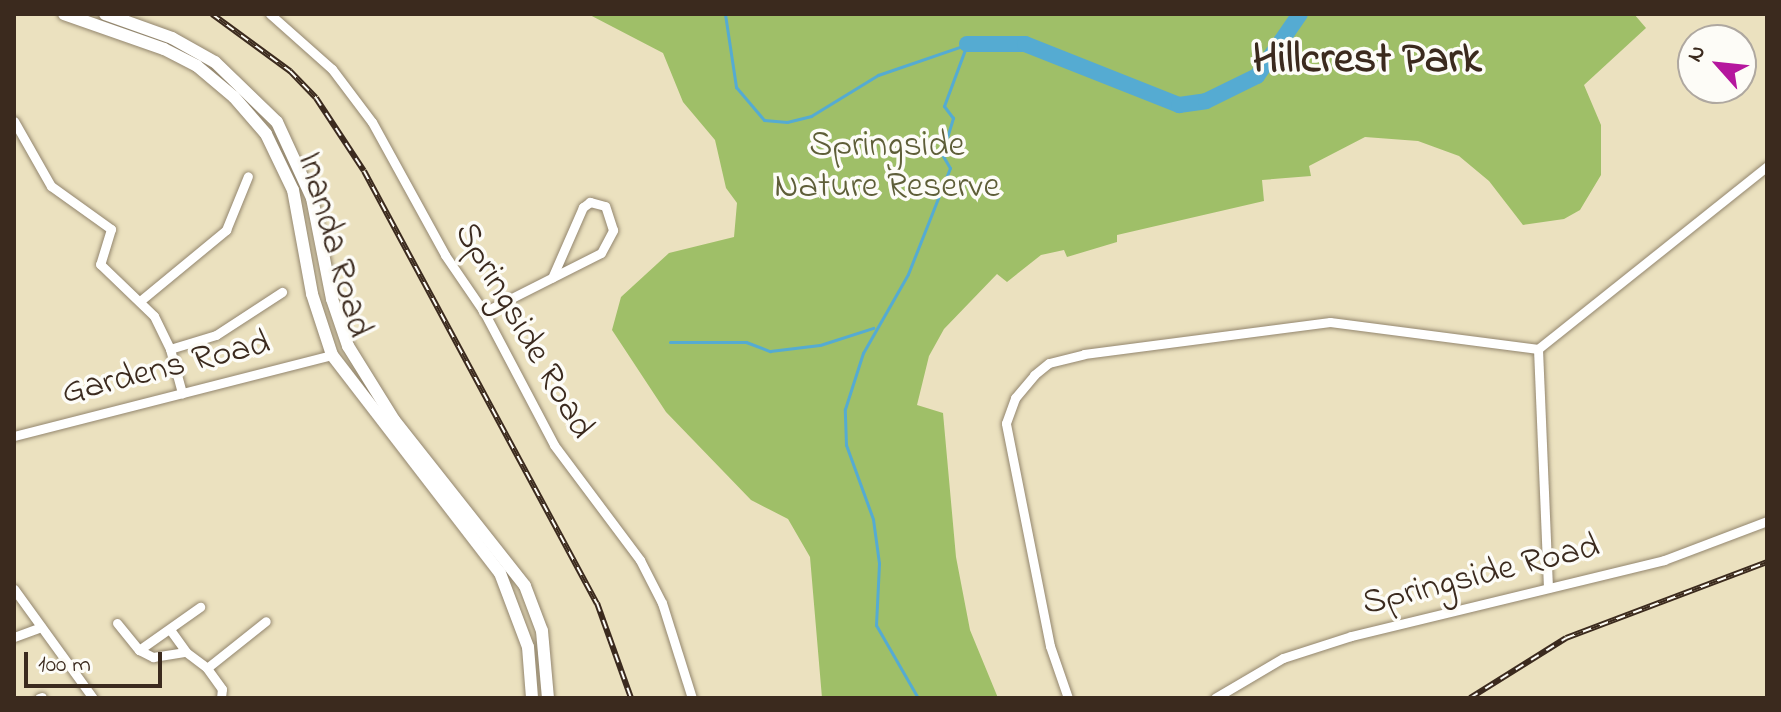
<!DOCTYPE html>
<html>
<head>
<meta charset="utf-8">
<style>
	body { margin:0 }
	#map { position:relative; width:1781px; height:712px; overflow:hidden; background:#ebe1bf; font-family:"Indie Flower",sans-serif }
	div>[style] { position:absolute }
	.green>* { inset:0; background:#9fbf68 }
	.stream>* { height:3px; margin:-1.5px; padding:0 1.5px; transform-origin:1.5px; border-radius:1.5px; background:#55abd2 }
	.river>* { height:16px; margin:-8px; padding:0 8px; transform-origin:8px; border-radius:8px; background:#55abd2 }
	.roads { filter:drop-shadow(0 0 2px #93866e) drop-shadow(0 0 2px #93866e) }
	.minor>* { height:9px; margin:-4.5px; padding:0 4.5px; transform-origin:4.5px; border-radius:4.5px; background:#fff }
	.secondary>* { height:12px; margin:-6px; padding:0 6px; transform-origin:6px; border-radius:6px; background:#fff }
	.rail>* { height:6px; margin-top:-3px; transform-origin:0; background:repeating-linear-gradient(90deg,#fdfcf7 0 9px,#3b2a1e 0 18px); box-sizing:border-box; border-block:2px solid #3b2a1e }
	span { translate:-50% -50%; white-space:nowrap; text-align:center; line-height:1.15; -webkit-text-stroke:7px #fdfcf7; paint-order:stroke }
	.park-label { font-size:36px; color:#5e5e38 }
	.street-label { font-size:36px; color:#3b2a1e }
	.district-label { font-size:44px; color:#3b2a1e; font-weight:700 }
	.frame { position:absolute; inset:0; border:16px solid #3b2a1e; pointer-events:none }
	.north { position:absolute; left:1677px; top:24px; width:80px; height:80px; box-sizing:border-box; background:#fdfcf7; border:2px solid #afa8a0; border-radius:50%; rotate:297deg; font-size:22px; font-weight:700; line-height:32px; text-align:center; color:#3b2a1e }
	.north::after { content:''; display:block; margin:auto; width:28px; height:36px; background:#b5179e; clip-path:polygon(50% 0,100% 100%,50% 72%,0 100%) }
	.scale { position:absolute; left:24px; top:652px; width:138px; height:36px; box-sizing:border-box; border:4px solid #3b2a1e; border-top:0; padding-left:10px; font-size:24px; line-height:28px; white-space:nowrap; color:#3b2a1e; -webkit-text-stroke:6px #fdfcf7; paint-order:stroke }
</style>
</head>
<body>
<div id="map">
	<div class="green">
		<i style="clip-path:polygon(588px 14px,1634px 14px,1646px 28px,1584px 85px,1601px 125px,1601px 175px,1580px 210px,1564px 219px,1523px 225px,1489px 181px,1459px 156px,1418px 141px,1365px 137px,1309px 166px,1311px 176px,1262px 180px,1264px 201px,1117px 235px,1117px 242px,1067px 257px,1064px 250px,1041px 255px,1007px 282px,997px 274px,944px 329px,929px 356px,917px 405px,943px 413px,956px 557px,970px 630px,998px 698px,822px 698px,810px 557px,788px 519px,751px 500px,666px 412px,612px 330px,621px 297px,669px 253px,734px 237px,737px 203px,726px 188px,715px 140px,683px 102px,663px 53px)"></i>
	</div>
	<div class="stream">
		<i style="left:725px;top:14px;width:74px;rotate:81.4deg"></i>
		<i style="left:736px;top:87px;width:43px;rotate:49.7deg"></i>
		<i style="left:764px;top:120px;width:23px;rotate:5deg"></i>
		<i style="left:787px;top:122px;width:25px;rotate:-14deg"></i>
		<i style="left:811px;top:116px;width:79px;rotate:-31.5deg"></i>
		<i style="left:878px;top:75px;width:92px;rotate:-19deg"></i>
		<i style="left:670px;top:342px;width:76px"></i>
		<i style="left:746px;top:342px;width:26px;rotate:21deg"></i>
		<i style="left:770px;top:351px;width:50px;rotate:-6.8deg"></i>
		<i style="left:820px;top:345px;width:56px;rotate:-17.8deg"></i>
		<i style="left:918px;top:698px;width:84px;rotate:-119.9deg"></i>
		<i style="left:876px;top:625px;width:62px;rotate:-87.2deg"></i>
		<i style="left:879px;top:563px;width:44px;rotate:-97.8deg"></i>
		<i style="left:873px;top:519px;width:79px;rotate:-110deg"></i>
		<i style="left:846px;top:445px;width:36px;rotate:-92deg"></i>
		<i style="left:845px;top:409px;width:59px;rotate:-72.2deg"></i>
		<i style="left:863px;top:353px;width:91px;rotate:-60.3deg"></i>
		<i style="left:908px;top:274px;width:114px;rotate:-68.4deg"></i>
		<i style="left:950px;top:168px;width:16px;rotate:-120deg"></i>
		<i style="left:942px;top:154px;width:38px;rotate:-73deg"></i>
		<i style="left:953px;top:118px;width:15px;rotate:-127deg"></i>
		<i style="left:944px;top:106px;width:66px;rotate:-69.6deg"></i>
	</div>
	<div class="river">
		<i style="left:967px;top:44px;width:58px"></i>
		<i style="left:1025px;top:44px;width:166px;rotate:21.6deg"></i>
		<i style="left:1179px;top:105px;width:27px;rotate:-8deg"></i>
		<i style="left:1206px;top:101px;width:57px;rotate:-26.1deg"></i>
		<i style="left:1257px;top:76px;width:75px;rotate:-55.3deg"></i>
	</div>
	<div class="roads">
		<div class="minor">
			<i style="left:270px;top:14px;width:83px;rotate:41.6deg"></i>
			<i style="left:332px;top:69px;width:66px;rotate:53deg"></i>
			<i style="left:372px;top:122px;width:152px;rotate:61.2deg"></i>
			<i style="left:445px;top:255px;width:69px;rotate:55.6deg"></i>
			<i style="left:484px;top:312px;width:150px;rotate:62.2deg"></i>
			<i style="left:554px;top:445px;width:144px;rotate:53.2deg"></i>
			<i style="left:640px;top:560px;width:48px;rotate:62.9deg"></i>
			<i style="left:662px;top:603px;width:100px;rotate:72.5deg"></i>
			<i style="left:14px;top:121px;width:75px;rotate:60.4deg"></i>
			<i style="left:51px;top:186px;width:74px;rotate:35.6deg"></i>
			<i style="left:111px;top:229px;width:37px;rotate:107deg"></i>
			<i style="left:100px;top:264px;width:75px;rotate:43.9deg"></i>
			<i style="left:154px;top:316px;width:37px;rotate:64deg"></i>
			<i style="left:170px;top:349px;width:46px;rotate:74.7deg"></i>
			<i style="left:140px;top:301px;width:112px;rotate:-39.5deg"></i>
			<i style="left:226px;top:230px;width:58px;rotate:-67.8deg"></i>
			<i style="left:484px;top:312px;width:131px;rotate:-26.8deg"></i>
			<i style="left:601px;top:253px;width:26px;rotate:-62deg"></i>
			<i style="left:613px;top:230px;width:25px;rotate:-108deg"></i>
			<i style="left:605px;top:206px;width:16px;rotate:-165deg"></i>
			<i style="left:590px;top:202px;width:9px;rotate:144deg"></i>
			<i style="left:583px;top:207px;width:77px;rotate:113.6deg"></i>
			<i style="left:170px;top:349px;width:48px;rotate:-16.9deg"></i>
			<i style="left:216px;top:335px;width:79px;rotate:-33.1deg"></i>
			<i style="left:1538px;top:349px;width:239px;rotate:87.6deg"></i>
			<i style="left:14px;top:436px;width:328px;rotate:-14.3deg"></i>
			<i style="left:14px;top:589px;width:135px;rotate:54.1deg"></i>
			<i style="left:117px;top:623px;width:35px;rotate:51deg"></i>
			<i style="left:139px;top:650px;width:16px;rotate:27deg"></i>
			<i style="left:153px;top:657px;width:33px;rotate:-9deg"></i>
			<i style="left:171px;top:631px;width:26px;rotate:54deg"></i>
			<i style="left:186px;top:652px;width:26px;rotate:37deg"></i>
			<i style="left:14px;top:637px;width:29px;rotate:-20deg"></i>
			<i style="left:139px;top:650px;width:75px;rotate:-35.2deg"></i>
			<i style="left:39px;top:698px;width:3px;rotate:-18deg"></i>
			<i style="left:221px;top:698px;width:9px;rotate:-84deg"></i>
			<i style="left:222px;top:689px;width:26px;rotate:-126deg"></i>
			<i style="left:207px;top:668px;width:75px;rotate:-38.5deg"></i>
			<i style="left:1068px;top:698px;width:55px;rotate:-109.1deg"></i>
			<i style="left:1050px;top:646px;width:227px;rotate:-101.2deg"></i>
			<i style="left:1006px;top:423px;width:27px;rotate:-70deg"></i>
			<i style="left:1015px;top:398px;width:30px;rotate:-50deg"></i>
			<i style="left:1034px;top:375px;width:19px;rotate:-39deg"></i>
			<i style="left:1049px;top:363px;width:36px;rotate:-14deg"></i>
			<i style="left:1084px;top:354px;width:248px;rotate:-7.4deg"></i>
			<i style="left:1330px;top:322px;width:210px;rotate:7.4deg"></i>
			<i style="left:1538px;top:349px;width:293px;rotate:-38.6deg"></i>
			<i style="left:1215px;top:698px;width:79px;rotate:-30.5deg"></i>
			<i style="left:1283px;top:658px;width:71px;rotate:-17.9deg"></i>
			<i style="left:1351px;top:636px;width:322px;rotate:-13.6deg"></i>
			<i style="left:1664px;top:560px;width:110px;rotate:-20.7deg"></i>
		</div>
		<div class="secondary">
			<i style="left:64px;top:14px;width:106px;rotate:19.3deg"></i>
			<i style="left:164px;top:49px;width:37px;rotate:27deg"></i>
			<i style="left:197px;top:66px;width:48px;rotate:40deg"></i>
			<i style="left:234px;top:97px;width:49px;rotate:49.1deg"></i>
			<i style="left:266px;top:134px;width:62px;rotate:64.3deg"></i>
			<i style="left:293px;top:190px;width:106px;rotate:79.6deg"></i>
			<i style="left:312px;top:294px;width:64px;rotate:71.8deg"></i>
			<i style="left:332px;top:355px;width:275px;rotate:52.4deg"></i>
			<i style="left:500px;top:573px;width:79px;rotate:69.3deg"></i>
			<i style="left:528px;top:647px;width:51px;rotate:85.5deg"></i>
			<i style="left:105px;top:14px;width:71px;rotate:19.7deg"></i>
			<i style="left:172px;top:38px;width:49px;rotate:29.2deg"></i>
			<i style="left:215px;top:62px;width:86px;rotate:44.1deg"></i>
			<i style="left:277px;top:122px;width:84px;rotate:65.3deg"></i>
			<i style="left:312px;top:198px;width:103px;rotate:78.8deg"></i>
			<i style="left:332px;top:299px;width:50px;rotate:71.2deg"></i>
			<i style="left:348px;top:346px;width:87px;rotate:58.1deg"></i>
			<i style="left:394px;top:420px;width:211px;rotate:51.7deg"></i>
			<i style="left:525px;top:586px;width:48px;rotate:69.3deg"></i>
			<i style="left:542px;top:631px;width:67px;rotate:84.9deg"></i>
		</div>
	</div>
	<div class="rail">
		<i style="left:212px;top:14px;width:97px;rotate:36.2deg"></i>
		<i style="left:290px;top:71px;width:37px;rotate:46deg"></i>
		<i style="left:316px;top:98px;width:87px;rotate:56.7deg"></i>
		<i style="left:364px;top:171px;width:491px;rotate:61.7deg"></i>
		<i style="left:597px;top:603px;width:101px;rotate:70.3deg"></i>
		<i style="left:1470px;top:698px;width:113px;rotate:-32deg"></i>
		<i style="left:1566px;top:638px;width:215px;rotate:-20.7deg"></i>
	</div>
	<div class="park-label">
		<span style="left:887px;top:167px">Springside<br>Nature Reserve</span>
	</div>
	<div class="street-label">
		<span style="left:333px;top:245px;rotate:74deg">Inanda Road</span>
		<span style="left:523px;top:331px;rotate:60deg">Springside Road</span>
		<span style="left:166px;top:369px;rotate:-14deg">Gardens Road</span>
		<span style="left:1481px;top:576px;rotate:-14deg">Springside Road</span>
	</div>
	<div class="district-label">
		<span style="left:1367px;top:60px">Hillcrest Park</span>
	</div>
	<div class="frame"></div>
	<div class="north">N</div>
	<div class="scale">100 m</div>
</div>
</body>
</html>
